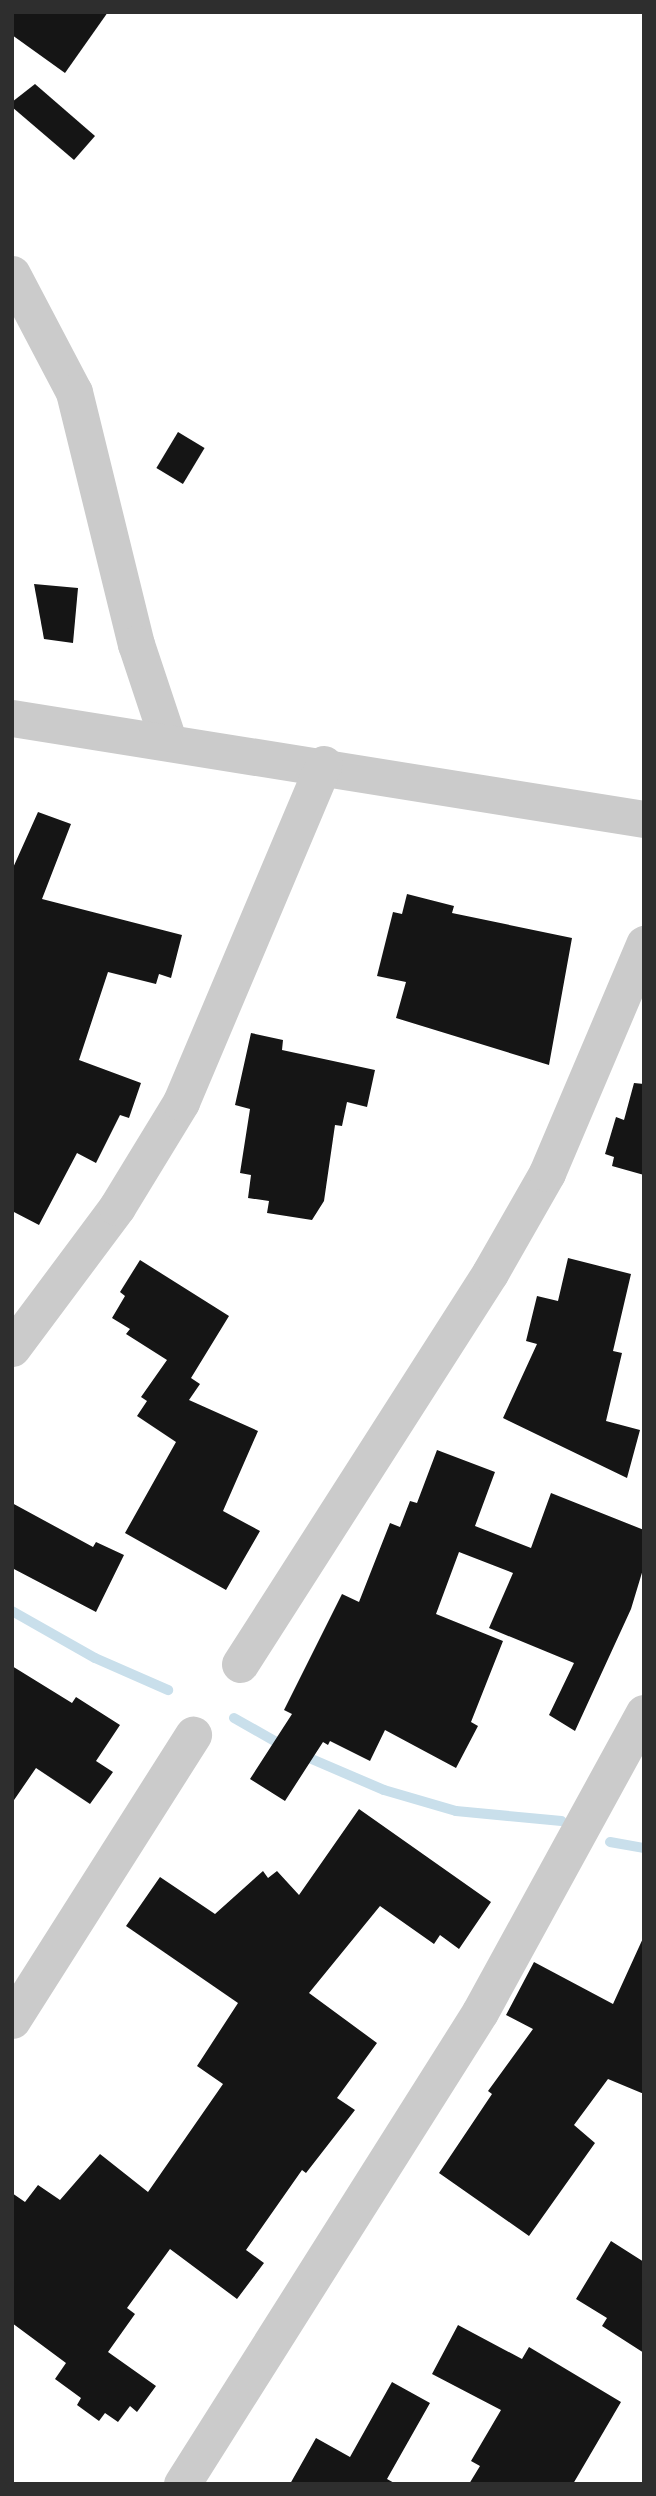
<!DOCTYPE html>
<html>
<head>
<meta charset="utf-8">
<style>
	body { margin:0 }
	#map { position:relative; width:656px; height:2496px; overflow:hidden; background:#fff; font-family:Karla,sans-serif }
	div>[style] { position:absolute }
	.stream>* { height:10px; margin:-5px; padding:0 5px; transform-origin:5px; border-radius:5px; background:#c9dfeb }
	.building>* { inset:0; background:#151515; transform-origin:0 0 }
	.minor>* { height:37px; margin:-18.5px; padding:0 18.5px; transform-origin:18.5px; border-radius:18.5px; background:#cbcbcb }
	span { translate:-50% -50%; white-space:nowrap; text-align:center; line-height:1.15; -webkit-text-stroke:7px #fff; paint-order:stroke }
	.frame { position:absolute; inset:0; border:14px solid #2e2e2e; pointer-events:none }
</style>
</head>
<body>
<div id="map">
	<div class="stream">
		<i style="left:12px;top:1611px;width:95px;rotate:29.5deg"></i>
		<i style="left:95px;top:1658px;width:80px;rotate:23.7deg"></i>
		<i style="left:234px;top:1718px;width:59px;rotate:29.6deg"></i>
		<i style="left:300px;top:1754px;width:91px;rotate:23.2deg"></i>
		<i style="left:384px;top:1790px;width:75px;rotate:16.3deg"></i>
		<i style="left:456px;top:1811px;width:106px;rotate:5.4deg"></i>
		<i style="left:610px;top:1842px;width:35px;rotate:10deg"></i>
	</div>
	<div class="building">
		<i style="clip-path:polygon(12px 12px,108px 12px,65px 73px,12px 35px)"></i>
		<i style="clip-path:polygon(35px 84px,95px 136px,74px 160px,12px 107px,12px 102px)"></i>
		<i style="left:178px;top:432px;width:31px;height:42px;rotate:31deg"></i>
		<i style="clip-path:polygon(34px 584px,78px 588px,73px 643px,44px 639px)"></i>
		<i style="clip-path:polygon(38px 812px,71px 824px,42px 899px,182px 935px,171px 978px,159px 974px,156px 984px,108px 972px,79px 1060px,141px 1083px,129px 1118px,120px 1115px,96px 1163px,77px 1153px,39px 1225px,12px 1211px,12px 870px)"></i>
		<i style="clip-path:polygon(407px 894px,454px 906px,452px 913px,572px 938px,549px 1065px,396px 1018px,406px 982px,377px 976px,393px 912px,402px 914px)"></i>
		<i style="clip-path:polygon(251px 1033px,283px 1040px,282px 1050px,375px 1070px,367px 1107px,347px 1102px,342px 1126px,335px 1125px,324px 1201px,312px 1220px,267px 1213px,269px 1201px,248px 1198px,251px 1175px,240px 1173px,250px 1109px,235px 1105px)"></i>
		<i style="clip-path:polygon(634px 1083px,644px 1084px,644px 1175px,612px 1166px,614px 1157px,605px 1154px,616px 1117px,624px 1120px)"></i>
		<i style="clip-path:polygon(568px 1258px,631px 1274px,613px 1351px,622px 1353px,606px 1421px,640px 1430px,627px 1478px,503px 1418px,537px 1344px,526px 1341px,537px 1296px,558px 1301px)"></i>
		<i style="clip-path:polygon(140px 1260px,229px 1316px,191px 1378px,200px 1384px,189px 1400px,258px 1431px,223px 1511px,260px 1531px,226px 1590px,125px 1533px,176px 1442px,137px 1416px,147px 1401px,141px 1397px,167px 1360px,126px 1334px,130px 1329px,112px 1318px,125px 1296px,120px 1292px)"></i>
		<i style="clip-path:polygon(437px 1450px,495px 1472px,475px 1526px,531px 1548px,551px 1493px,644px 1530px,644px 1566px,631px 1609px,575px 1731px,549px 1715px,574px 1663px,489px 1628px,513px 1573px,459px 1552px,436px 1614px,503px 1641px,471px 1722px,478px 1726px,456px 1768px,385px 1730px,370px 1761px,330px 1741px,328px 1745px,323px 1742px,285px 1801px,250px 1779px,292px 1714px,284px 1710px,342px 1594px,359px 1602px,390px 1523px,400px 1527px,410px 1501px,417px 1503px)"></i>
		<i style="clip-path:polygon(12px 1503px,93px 1547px,96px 1542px,124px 1555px,96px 1612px,12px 1568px)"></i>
		<i style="clip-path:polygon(12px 1666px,72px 1703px,76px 1697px,120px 1725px,96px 1761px,113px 1772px,90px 1804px,36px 1768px,12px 1803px)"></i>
		<i style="clip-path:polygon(359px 1809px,491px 1902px,459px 1949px,440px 1935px,434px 1944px,380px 1906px,309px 1993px,377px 2043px,337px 2098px,355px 2110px,306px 2173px,302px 2170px,246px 2250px,264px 2263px,237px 2299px,170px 2249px,127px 2308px,135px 2314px,108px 2352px,156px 2386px,137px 2412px,130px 2406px,118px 2422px,105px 2413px,99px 2421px,77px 2405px,81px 2398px,55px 2379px,66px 2363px,12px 2323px,12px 2193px,25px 2202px,38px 2185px,60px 2200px,100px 2154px,148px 2192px,223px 2084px,197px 2066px,238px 2003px,126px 1926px,160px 1877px,215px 1914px,263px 1871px,268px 1878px,277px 1871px,299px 1895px)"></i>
		<i style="clip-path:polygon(644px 1936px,644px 2094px,608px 2079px,574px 2125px,595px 2143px,529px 2236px,439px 2173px,492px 2094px,488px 2091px,533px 2029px,506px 2015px,534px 1962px,613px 2004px)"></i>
		<i style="clip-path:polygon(611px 2241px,644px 2262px,644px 2353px,602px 2326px,607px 2318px,576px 2299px)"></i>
		<i style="clip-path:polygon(458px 2325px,522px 2359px,529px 2347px,621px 2402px,573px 2484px,469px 2484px,480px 2466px,471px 2461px,501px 2410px,432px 2374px)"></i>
		<i style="clip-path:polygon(392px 2382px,430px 2403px,387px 2479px,396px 2484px,290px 2484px,316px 2438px,350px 2457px)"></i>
	</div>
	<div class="minor">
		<i style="left:12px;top:274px;width:133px;rotate:62.3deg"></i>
		<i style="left:74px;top:392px;width:260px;rotate:76.2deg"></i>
		<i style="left:136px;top:644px;width:101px;rotate:71.6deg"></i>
		<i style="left:12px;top:718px;width:640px;rotate:9.08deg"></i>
		<i style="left:12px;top:1348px;width:176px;rotate:-53.3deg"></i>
		<i style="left:117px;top:1207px;width:123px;rotate:-58.6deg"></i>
		<i style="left:181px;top:1102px;width:367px;rotate:-67.1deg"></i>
		<i style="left:240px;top:1664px;width:464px;rotate:-57.4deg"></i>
		<i style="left:490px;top:1273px;width:115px;rotate:-60.3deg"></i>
		<i style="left:547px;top:1173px;width:249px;rotate:-67deg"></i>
		<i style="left:12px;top:2020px;width:338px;rotate:-57.6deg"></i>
		<i style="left:182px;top:2484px;width:558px;rotate:-57.73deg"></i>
		<i style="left:480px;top:2012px;width:341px;rotate:-61.3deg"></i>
	</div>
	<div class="frame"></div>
</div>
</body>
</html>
